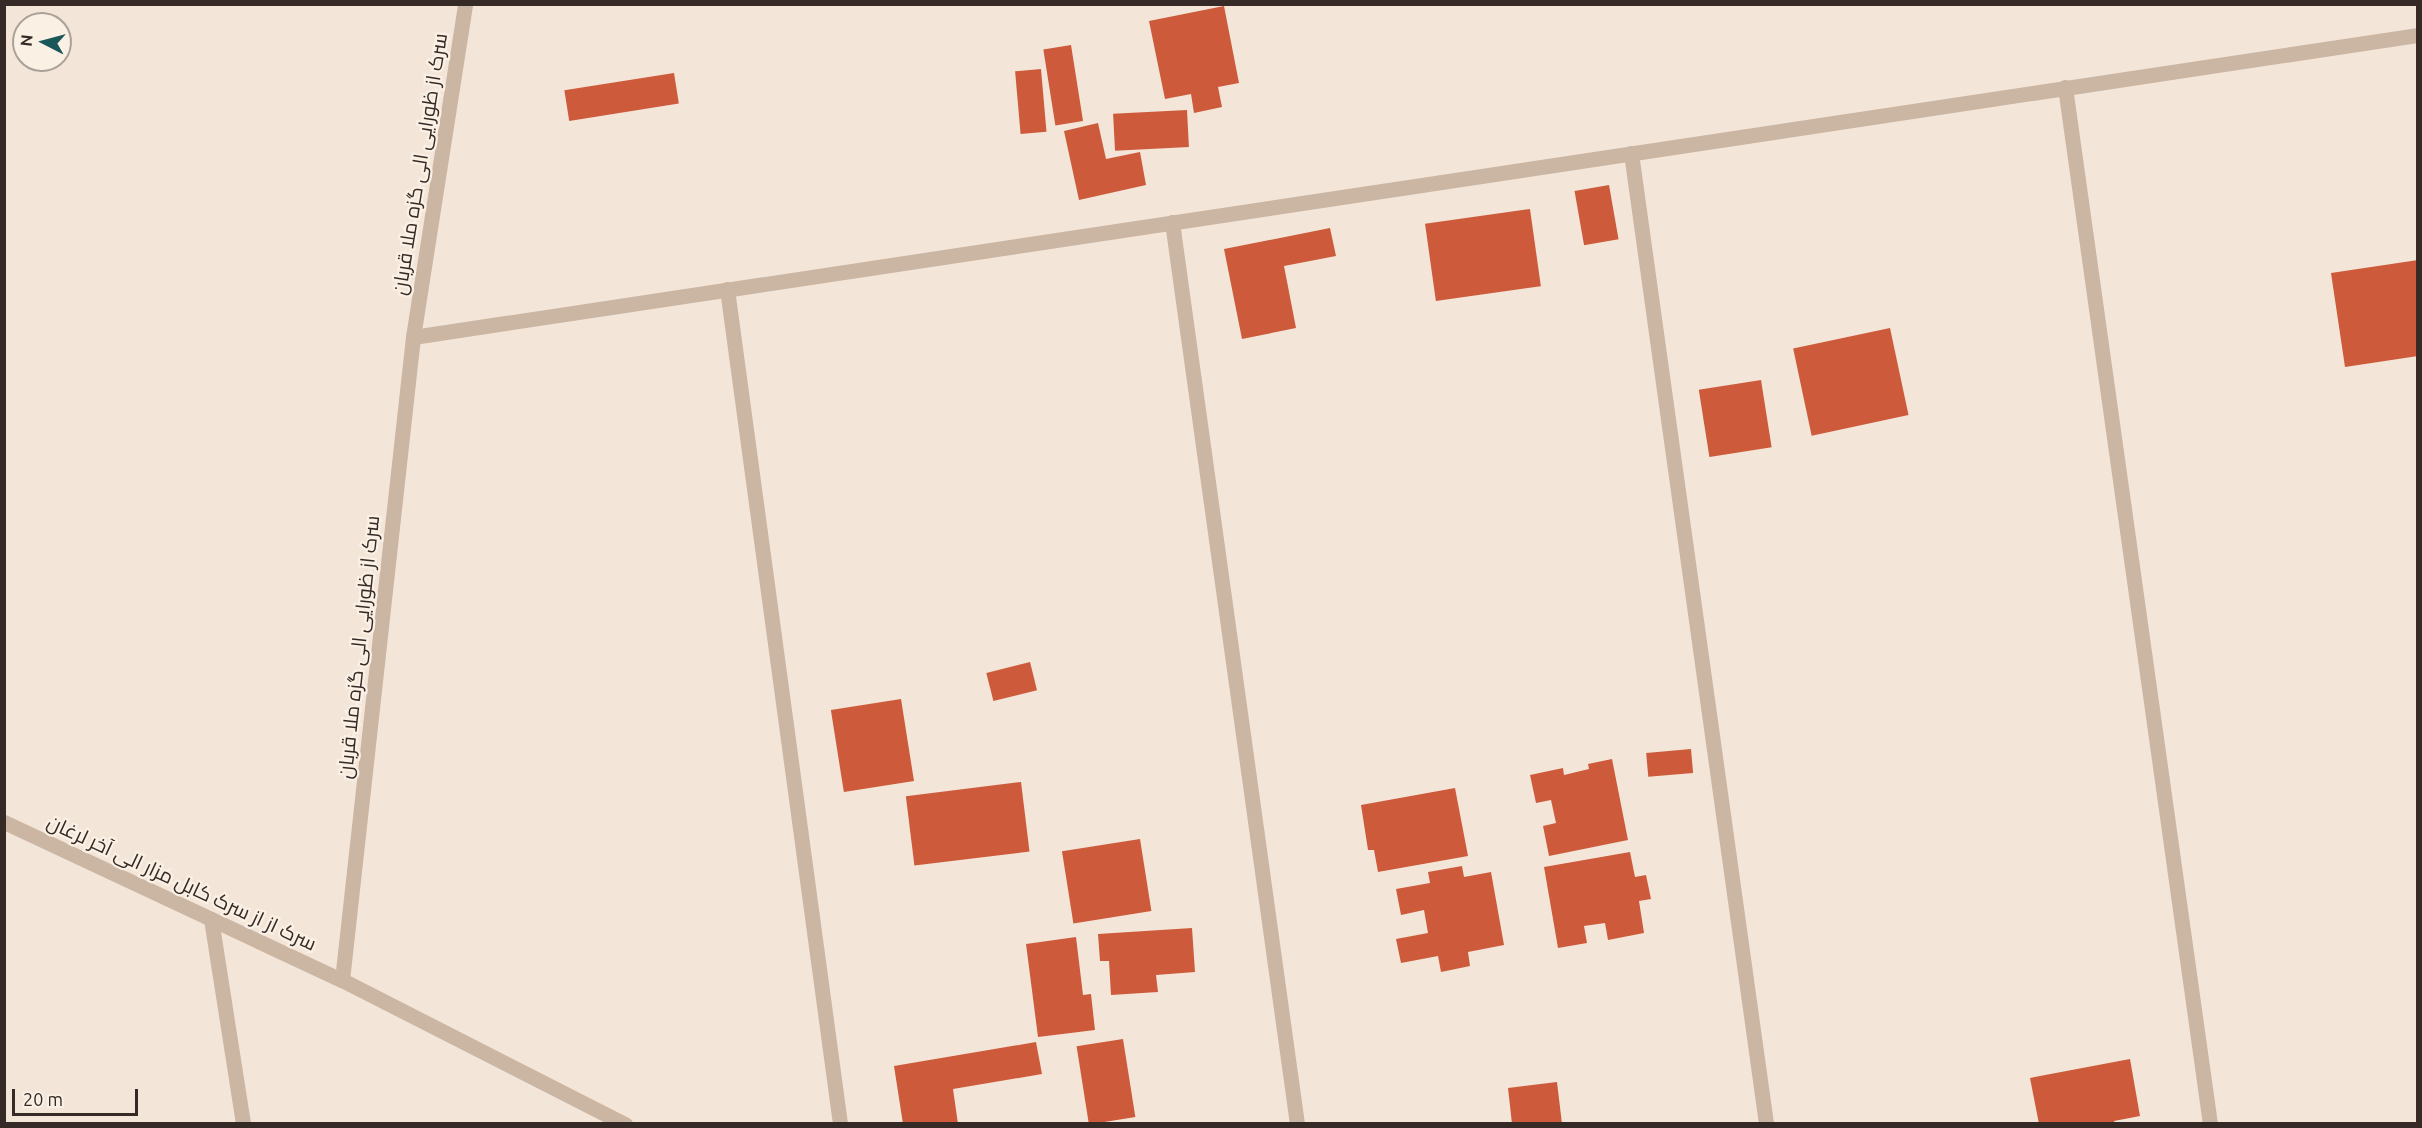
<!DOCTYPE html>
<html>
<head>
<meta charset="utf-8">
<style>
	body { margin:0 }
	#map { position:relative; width:2422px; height:1128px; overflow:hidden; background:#f3e5d8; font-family:Ubuntu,Cairo,sans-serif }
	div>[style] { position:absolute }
	.building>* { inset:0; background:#cd5b3b; transform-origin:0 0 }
	.street>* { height:15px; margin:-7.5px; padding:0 7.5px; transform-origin:7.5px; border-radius:7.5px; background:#cbb5a3 }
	span { translate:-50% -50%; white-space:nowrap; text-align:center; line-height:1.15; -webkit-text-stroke:4.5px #faf0e4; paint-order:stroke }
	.street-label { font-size:20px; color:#362a26 }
	.frame { position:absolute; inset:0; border:6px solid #362a26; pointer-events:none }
	.north { position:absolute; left:12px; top:12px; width:60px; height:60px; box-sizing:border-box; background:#faf0e4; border:2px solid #aca198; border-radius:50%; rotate:276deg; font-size:16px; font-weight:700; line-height:24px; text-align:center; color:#362a26 }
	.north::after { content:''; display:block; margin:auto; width:21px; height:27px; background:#19575a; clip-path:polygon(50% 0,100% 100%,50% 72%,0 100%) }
	.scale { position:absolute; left:12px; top:1089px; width:126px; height:27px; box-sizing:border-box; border:3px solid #362a26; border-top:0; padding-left:8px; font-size:18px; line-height:21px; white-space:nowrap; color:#362a26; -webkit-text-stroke:4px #faf0e4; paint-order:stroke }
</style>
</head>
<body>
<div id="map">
	<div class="building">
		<i style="clip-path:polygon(1224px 6px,1239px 83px,1218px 87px,1222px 107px,1194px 113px,1191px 94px,1165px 99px,1149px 21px)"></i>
		<i style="left:1071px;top:45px;width:77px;height:28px;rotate:81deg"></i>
		<i style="left:1041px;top:69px;width:63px;height:26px;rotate:85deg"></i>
		<i style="left:674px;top:73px;width:31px;height:111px;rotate:81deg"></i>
		<i style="left:1187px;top:110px;width:37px;height:74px;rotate:87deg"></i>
		<i style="clip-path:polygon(1098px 123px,1106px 159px,1140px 152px,1146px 185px,1079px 200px,1064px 131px)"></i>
		<i style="left:1609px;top:185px;width:55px;height:35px;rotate:80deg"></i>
		<i style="left:1530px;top:209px;width:78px;height:106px;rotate:82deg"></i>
		<i style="clip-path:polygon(1330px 228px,1336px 256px,1284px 266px,1296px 328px,1242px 339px,1224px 249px)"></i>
		<i style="clip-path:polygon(2418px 260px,2418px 356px,2345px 367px,2331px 273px)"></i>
		<i style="left:1890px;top:328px;width:89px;height:99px;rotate:78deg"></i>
		<i style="left:1761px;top:380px;width:68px;height:63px;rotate:81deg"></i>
		<i style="left:1030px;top:662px;width:29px;height:45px;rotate:76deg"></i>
		<i style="left:901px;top:699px;width:83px;height:71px;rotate:81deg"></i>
		<i style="left:1691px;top:749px;width:24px;height:45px;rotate:85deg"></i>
		<i style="clip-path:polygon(1612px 759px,1628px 840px,1549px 856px,1543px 826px,1556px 823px,1551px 800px,1536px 803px,1530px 775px,1563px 768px,1564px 775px,1589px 769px,1588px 764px)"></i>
		<i style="left:1021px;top:782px;width:70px;height:116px;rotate:83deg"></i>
		<i style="clip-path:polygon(1455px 788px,1468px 856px,1378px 872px,1374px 850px,1368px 850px,1361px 805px)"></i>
		<i style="left:1140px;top:839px;width:73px;height:79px;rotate:81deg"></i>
		<i style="clip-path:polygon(1630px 852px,1635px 877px,1646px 875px,1651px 899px,1639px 901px,1644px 933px,1608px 940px,1605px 923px,1584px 926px,1587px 943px,1558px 948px,1544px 867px)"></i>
		<i style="clip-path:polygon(1462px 866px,1464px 877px,1491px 872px,1504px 945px,1468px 952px,1470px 966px,1441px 972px,1438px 956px,1401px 963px,1396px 939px,1428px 933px,1424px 910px,1401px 915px,1396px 889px,1430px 883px,1428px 872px)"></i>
		<i style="clip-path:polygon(1192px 928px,1195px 972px,1156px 975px,1158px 992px,1111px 995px,1109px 961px,1100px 961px,1098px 934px)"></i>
		<i style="clip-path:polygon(1076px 937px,1083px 995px,1091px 994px,1095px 1030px,1038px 1037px,1026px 944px)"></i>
		<i style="left:1123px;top:1039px;width:79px;height:47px;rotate:81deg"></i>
		<i style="clip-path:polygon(1036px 1042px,1042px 1074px,953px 1089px,958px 1124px,903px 1124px,894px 1066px)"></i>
		<i style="clip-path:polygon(2130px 1059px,2140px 1116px,2114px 1121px,2115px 1124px,2039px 1124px,2030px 1078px)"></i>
		<i style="clip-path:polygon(1557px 1082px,1562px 1124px,1512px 1124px,1508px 1088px)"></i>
	</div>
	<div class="street">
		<i style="left:2065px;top:87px;width:1047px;rotate:82.04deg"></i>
		<i style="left:1631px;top:153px;width:980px;rotate:82.08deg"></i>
		<i style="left:1172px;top:222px;width:911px;rotate:82.11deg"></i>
		<i style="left:727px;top:289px;width:843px;rotate:82.29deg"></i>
		<i style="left:413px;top:337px;width:2028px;rotate:-8.57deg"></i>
		<i style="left:4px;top:822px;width:373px;rotate:25.1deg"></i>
		<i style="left:342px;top:980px;width:318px;rotate:27deg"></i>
		<i style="left:211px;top:919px;width:207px;rotate:81.1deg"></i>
		<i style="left:342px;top:980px;width:647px;rotate:-83.7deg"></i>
		<i style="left:413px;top:337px;width:337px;rotate:-81.1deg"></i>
	</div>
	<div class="street-label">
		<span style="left:419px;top:164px;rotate:-81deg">سرک از ظورایی الی گزه ملا قربان</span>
		<span style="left:358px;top:647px;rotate:-84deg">سرک از ظورایی الی گزه ملا قربان</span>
		<span style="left:182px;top:882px;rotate:25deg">سرک از از سرک کابل مزار الی آخر لرغان</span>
	</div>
	<div class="frame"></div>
	<div class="north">N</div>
	<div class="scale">20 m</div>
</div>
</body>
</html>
